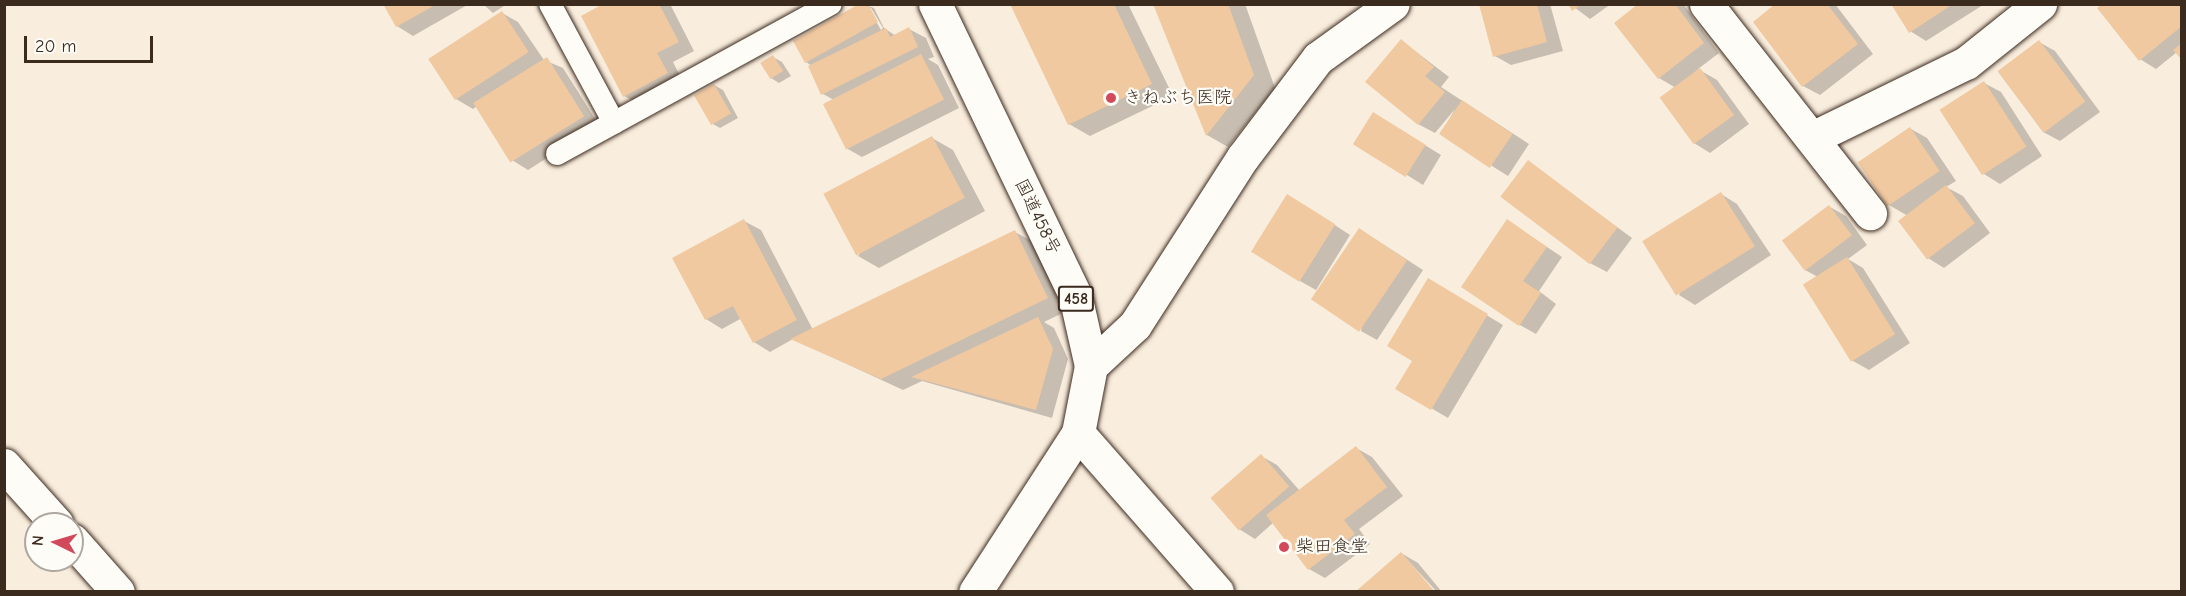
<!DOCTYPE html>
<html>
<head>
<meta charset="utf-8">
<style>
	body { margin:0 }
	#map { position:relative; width:2186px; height:596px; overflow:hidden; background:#f9eddd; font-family:"Comic Neue","Klee One",sans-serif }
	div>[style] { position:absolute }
	.shadow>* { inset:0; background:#0003 }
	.building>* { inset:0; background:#f1c9a1; transform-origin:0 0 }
	.roads { filter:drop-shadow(0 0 2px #3b2a1e) drop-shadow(0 0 2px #3b2a1e) }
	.lane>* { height:22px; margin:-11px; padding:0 11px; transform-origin:11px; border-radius:11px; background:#fdfcf7 }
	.street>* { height:33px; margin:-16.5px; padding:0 16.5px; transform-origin:16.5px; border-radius:16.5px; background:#fdfcf7 }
	.secondary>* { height:33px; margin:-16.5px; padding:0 16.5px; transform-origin:16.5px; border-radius:16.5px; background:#fdfcf7 }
	.highway>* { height:33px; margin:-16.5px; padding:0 16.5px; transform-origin:16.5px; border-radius:16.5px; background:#fdfcf7 }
	.dots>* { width:16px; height:16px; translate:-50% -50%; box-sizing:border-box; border:3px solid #fdfcf7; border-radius:50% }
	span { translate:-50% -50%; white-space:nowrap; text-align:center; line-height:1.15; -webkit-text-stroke:4.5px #fdfcf7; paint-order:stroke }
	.shield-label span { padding:2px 4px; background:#fdfcf7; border:2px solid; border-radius:4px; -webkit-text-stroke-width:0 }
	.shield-label { font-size:16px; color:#3b2a1e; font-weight:700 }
	.poi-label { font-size:18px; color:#3b2a1e }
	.left { translate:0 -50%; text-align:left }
	.street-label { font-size:18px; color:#3b2a1e }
	.frame { position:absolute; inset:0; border:6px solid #3b2a1e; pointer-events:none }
	.north { position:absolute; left:24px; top:512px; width:60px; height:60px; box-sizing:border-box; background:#fdfcf7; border:2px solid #afa8a0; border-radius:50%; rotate:275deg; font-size:16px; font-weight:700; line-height:24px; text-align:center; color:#3b2a1e }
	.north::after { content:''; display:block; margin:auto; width:21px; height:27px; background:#d1495b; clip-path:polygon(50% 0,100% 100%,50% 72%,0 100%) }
	.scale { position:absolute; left:24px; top:36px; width:129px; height:27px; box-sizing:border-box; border:3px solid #3b2a1e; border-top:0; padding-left:8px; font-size:18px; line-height:21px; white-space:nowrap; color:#3b2a1e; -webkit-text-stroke:4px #fdfcf7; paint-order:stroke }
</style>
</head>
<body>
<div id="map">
	<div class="shadow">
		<i style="clip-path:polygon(384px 4px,469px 4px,413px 36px,397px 26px)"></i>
		<i style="clip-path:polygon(483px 4px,507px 4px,493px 13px)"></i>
		<i style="clip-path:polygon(606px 4px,670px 4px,694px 51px,673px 62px,683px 82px,641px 105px,624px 96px)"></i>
		<i style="clip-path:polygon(evenodd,862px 4px,874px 8px,884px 28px,896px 36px,909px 29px,926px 38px,934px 57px,928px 59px,938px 65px,959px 108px,862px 157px,846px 148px,834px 100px,823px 94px,812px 66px,806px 62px,862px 4px,868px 8px,871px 8px,883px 28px,881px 30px,868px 8px)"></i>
		<i style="clip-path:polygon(1012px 4px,1128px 4px,1173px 96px,1090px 136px,1069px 124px)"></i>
		<i style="clip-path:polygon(1154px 4px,1245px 4px,1275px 88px,1228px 147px,1207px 135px)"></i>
		<i style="clip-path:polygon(1481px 4px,1550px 4px,1563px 51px,1511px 65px,1495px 56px)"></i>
		<i style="clip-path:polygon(1570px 4px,1611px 4px,1590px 19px)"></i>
		<i style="clip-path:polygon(1641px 4px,1683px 4px,1719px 53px,1698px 69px,1717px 80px,1749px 124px,1710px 153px,1694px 143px,1676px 88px,1659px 78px)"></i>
		<i style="clip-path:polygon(1778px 4px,1835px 4px,1873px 54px,1820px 95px,1803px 86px)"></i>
		<i style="clip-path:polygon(1893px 4px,1982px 4px,1983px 5px,1926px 41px,1910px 31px)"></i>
		<i style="clip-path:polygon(2182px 4px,2182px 57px,2177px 52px,2156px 69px,2140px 59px)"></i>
		<i style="clip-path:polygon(502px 13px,518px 22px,544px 60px,563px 68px,599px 125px,528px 170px,512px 160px,477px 106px,473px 109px,456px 99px,431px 60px)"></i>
		<i style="clip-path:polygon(1402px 41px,1449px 77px,1441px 87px,1529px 144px,1508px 176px,1441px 134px,1455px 109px,1435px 133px,1418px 124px)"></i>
		<i style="clip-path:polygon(2039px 42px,2055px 51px,2100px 112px,2060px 141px,2043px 132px,1999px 72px)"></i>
		<i style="clip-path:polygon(773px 57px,782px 62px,791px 76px,779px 83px,771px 78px)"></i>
		<i style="clip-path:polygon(1984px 83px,2001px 92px,2042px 156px,2000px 184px,1984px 174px,1942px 110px)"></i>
		<i style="clip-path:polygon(714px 85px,723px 90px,738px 118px,720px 128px,711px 123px)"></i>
		<i style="clip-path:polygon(1389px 123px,1441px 155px,1423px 185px,1407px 175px)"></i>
		<i style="clip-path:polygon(1911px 129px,1927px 138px,1956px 181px,1946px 187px,1963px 196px,1990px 233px,1944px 268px,1928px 258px,1908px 216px,1889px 205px)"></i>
		<i style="clip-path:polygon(932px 138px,953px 150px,985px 211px,879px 268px,858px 256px)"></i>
		<i style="clip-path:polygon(1528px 162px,1632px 238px,1607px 272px,1590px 263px)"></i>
		<i style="clip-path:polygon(1721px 194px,1737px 204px,1771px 255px,1695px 305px,1679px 295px)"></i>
		<i style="clip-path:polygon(1304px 205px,1350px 235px,1316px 290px,1300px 281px)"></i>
		<i style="clip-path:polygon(1830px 207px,1846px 216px,1867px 245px,1848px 259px,1863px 268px,1910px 343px,1869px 370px,1853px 361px,1818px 277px,1805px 270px)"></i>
		<i style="clip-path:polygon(744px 221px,761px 230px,813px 330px,1015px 232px,1037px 244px,1069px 310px,1044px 322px,1054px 328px,1068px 359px,1052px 418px,922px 381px,903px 390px,793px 339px,770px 352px,754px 342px,742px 318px,722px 329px,706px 319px)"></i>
		<i style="clip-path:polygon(1508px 221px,1562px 257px,1539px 291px,1556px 304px,1536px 334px,1520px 325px)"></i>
		<i style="clip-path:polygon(1375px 239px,1423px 270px,1377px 340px,1361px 331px)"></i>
		<i style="clip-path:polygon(1428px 280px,1503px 325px,1448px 418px,1397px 388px,1414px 360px)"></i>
		<i style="clip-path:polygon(1356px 448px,1372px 457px,1403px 496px,1359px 529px,1370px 544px,1325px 578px,1309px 569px,1274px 522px,1255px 539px,1239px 529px,1261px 456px,1277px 465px,1300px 491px)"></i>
		<i style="clip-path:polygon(1401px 553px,1418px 563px,1442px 592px,1437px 592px)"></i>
	</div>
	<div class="building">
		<i style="clip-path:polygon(383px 4px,437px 4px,396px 27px)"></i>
		<i style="clip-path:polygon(603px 4px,659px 4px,679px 42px,657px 53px,668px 73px,623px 97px,581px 16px)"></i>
		<i style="clip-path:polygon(859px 4px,868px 4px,878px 22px,805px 63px,793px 41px)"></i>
		<i style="clip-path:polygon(1010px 4px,1114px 4px,1152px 84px,1068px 125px)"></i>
		<i style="clip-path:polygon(1153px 4px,1228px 4px,1254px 75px,1206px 136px)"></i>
		<i style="clip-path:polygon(1479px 4px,1537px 4px,1547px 42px,1493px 57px)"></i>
		<i style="clip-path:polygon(1568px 4px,1582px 4px,1572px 11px)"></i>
		<i style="clip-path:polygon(1638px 4px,1675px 4px,1704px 43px,1658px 79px,1614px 23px)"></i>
		<i style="clip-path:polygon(1775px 4px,1827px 4px,1858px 44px,1802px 87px,1753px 22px)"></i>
		<i style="clip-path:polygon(1891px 4px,1953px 4px,1909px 33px)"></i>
		<i style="clip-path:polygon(2102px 4px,2182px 4px,2182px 26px,2139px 61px,2097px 8px)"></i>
		<i style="left:502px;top:11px;width:49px;height:88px;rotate:57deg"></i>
		<i style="clip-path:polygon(909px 27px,918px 47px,821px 95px,808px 66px,886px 28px,890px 37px)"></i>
		<i style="clip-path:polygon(1401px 39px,1434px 67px,1425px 76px,1445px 92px,1418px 125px,1365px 82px)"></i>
		<i style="left:2039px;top:40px;width:77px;height:52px;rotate:53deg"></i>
		<i style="clip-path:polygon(2182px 43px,2182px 60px,2173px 50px)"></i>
		<i style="left:921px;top:54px;width:51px;height:110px;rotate:63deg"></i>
		<i style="left:773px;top:55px;width:19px;height:15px;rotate:58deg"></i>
		<i style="left:547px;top:57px;width:70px;height:87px;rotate:58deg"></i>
		<i style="left:1700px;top:68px;width:58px;height:50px;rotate:54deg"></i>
		<i style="left:1984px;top:81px;width:78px;height:53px;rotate:57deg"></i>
		<i style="left:714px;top:84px;width:34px;height:23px;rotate:60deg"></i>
		<i style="left:1462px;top:100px;width:61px;height:41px;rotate:34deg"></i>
		<i style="left:1373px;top:112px;width:62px;height:38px;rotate:32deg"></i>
		<i style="left:1910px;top:127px;width:53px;height:63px;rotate:56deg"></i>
		<i style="left:932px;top:136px;width:70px;height:123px;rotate:62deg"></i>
		<i style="left:1528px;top:160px;width:112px;height:46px;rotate:37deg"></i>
		<i style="left:1946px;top:185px;width:48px;height:60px;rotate:53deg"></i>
		<i style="left:1721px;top:192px;width:64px;height:93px;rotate:58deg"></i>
		<i style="left:1287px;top:194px;width:57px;height:68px;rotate:32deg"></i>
		<i style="left:1829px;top:205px;width:38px;height:59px;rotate:53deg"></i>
		<i style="clip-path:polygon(744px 219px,797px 320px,753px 343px,733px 306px,705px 320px,672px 258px)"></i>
		<i style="clip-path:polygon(1507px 219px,1547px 247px,1523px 281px,1541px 293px,1519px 326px,1461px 287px)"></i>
		<i style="left:1359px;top:228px;width:58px;height:86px;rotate:34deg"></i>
		<i style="clip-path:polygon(1015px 230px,1048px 298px,881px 379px,790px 339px)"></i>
		<i style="left:1847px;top:257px;width:91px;height:52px;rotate:58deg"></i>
		<i style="clip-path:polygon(1428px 278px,1488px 314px,1431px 410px,1395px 389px,1412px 361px,1387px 346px)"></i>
		<i style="clip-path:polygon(1038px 317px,1053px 349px,1036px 410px,911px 377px)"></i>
		<i style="clip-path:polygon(1356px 446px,1387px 487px,1344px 520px,1355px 534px,1308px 570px,1266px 515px)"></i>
		<i style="left:1261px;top:454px;width:43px;height:67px;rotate:49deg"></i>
		<i style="clip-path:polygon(1401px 552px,1435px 592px,1355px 592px)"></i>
	</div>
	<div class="roads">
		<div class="lane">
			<i style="left:550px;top:4px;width:135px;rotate:61.7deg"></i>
			<i style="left:557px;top:154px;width:312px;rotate:-28.7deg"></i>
		</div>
		<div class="street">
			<i style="left:1706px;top:4px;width:266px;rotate:51.9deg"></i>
			<i style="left:1812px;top:138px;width:171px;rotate:-26deg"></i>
			<i style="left:1966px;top:63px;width:95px;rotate:-38.6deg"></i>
			<i style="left:4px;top:465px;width:79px;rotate:48.1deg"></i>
			<i style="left:72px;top:540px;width:69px;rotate:48.5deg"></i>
		</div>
		<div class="secondary">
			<i style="left:1091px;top:366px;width:60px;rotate:-43deg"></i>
			<i style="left:1135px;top:325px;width:200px;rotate:-57.3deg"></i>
			<i style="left:1243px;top:157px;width:124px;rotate:-52.9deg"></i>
			<i style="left:1318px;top:58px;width:92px;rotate:-35.8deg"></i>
			<i style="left:1078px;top:433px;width:211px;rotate:48.8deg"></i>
		</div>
		<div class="highway">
			<i style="left:935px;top:4px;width:323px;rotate:64.3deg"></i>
			<i style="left:1075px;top:295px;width:73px;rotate:77.3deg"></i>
			<i style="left:1091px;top:366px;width:68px;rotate:101deg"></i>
			<i style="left:1078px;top:433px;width:189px;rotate:122.9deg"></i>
		</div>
	</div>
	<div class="dots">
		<i style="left:1111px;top:98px;background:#d1495b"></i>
		<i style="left:1284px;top:547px;background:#d1495b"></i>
	</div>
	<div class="shield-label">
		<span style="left:1076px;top:299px">458</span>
	</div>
	<div class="poi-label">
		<span class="left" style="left:1124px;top:98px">きねぶち医院</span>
		<span class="left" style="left:1296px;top:547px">柴田食堂</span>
	</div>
	<div class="street-label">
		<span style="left:1037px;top:217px;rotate:64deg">国道458号</span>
	</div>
	<div class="frame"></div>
	<div class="north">N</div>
	<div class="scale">20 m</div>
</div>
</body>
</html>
